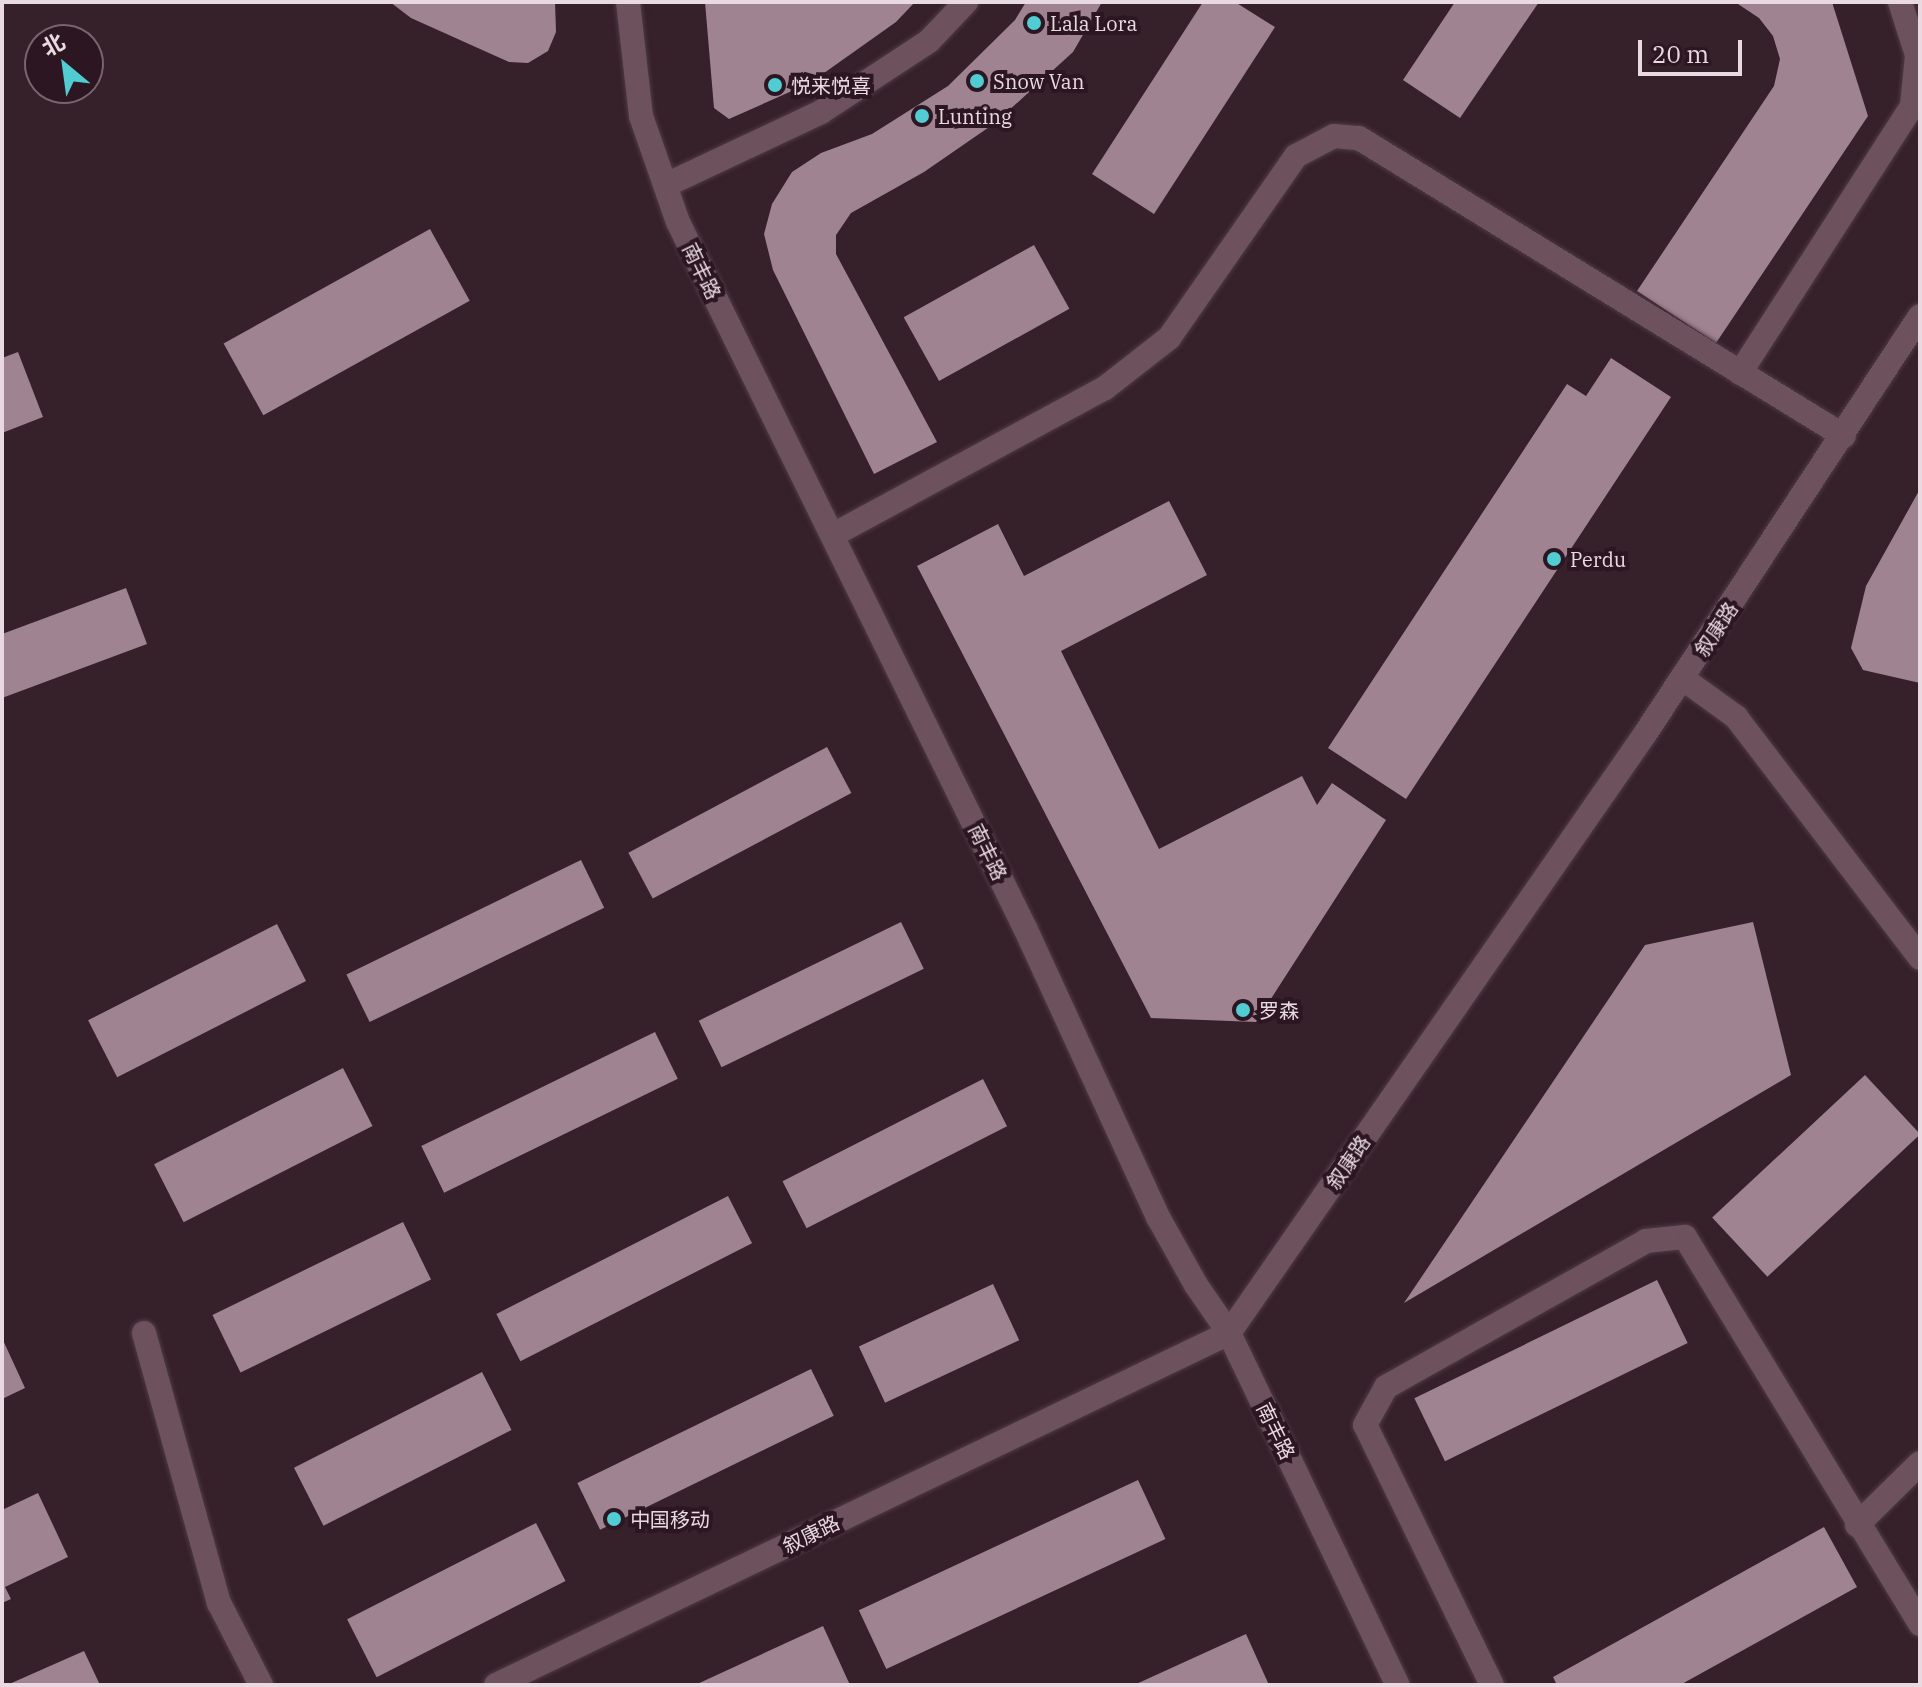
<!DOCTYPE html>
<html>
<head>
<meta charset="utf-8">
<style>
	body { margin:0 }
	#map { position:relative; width:1922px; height:1687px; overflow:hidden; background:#36202a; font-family:"IBM Plex Serif","Noto Sans SC",serif }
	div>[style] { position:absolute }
	.building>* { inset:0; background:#a08390; transform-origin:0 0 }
	.roads { filter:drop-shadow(0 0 2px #4e3b44) drop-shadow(0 0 2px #4e3b44) }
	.minor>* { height:24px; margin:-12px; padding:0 12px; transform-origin:12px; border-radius:12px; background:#6d525e }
	.dots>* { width:22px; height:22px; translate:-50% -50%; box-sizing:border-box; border:4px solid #2c1621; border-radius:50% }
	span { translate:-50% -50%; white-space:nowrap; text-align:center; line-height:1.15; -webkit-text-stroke:8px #2c1621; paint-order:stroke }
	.poi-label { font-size:20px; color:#e9d9e0 }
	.left { translate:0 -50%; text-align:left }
	.street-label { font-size:20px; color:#e9d9e0 }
	.frame { position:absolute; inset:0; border:4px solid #e9d9e0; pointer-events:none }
	.north { position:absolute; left:24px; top:24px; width:80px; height:80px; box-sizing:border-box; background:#2c1621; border:2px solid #78646d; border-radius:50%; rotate:331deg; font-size:22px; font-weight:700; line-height:32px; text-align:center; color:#e9d9e0 }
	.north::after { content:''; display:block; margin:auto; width:28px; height:36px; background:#51ccd3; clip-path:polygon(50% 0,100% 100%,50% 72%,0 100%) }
	.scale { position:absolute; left:1638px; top:40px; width:104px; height:36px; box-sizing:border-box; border:4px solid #e9d9e0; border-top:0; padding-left:10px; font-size:24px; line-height:28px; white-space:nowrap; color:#e9d9e0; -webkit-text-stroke:6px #2c1621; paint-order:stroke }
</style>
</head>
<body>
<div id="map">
	<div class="building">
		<i style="clip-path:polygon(390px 2px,555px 2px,556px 32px,548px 51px,528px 63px,509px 62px,411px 18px)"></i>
		<i style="clip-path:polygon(705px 2px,915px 2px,896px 22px,810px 83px,729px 119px,714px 108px)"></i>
		<i style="clip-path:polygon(1026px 2px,1102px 2px,1073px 52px,995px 123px,924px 172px,851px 213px,836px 235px,836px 254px,937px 442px,874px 474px,773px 270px,764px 234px,772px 204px,792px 172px,821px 153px,872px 134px,948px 86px,1015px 20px)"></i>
		<i style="clip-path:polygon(1203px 2px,1235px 2px,1275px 27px,1154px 214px,1092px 174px)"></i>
		<i style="clip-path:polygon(1455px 2px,1539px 2px,1460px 118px,1403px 80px)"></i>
		<i style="clip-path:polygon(1735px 2px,1832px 2px,1868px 116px,1716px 343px,1637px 291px,1774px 86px,1780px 59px,1773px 36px,1759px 18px)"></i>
		<i style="left:430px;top:229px;width:82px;height:236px;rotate:61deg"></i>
		<i style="left:1034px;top:245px;width:73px;height:149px;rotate:61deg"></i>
		<i style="clip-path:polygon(18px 352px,43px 417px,2px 433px,2px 358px)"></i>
		<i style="clip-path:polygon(1611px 358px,1671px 397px,1406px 799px,1328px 748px,1567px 384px,1586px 396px)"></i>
		<i style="clip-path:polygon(1920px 489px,1920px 683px,1863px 670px,1851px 648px,1866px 586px)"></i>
		<i style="clip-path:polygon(1169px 501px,1207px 575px,1061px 651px,1159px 849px,1302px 776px,1317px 805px,1332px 783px,1386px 820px,1256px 1022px,1151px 1018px,917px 566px,998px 524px,1024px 576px)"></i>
		<i style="clip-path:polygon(126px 588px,147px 644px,2px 698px,2px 634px)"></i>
		<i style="left:827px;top:747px;width:52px;height:225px;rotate:62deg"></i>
		<i style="left:581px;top:860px;width:53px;height:261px;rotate:64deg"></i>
		<i style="left:901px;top:922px;width:52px;height:225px;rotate:64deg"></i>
		<i style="clip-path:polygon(1753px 922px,1791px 1075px,1404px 1303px,1645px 945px)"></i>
		<i style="left:277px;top:924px;width:64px;height:212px;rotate:63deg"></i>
		<i style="left:655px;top:1032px;width:52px;height:260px;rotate:64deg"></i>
		<i style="left:343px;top:1068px;width:65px;height:212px;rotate:63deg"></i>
		<i style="left:1865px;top:1075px;width:81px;height:209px;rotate:47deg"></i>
		<i style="left:983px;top:1079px;width:53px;height:225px;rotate:63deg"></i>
		<i style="left:728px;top:1196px;width:53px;height:260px;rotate:63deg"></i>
		<i style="left:403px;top:1222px;width:64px;height:212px;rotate:64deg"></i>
		<i style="left:1657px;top:1280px;width:70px;height:270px;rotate:64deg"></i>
		<i style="left:993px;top:1284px;width:62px;height:148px;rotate:65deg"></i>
		<i style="clip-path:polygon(2px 1338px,25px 1388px,2px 1399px)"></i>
		<i style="left:811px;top:1369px;width:52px;height:260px;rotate:64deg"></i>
		<i style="left:482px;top:1372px;width:65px;height:211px;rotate:63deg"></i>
		<i style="left:1138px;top:1480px;width:65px;height:308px;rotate:65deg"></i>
		<i style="clip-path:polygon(38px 1493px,68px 1557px,5px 1587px,11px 1599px,2px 1603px,2px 1510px)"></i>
		<i style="left:536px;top:1523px;width:65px;height:212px;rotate:63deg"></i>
		<i style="clip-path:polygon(1824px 1527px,1857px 1587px,1680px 1685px,1557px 1685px,1553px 1677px)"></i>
		<i style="clip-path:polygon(823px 1626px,850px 1685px,695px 1685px)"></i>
		<i style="clip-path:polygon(1246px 1634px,1269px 1685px,1134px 1685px)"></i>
		<i style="clip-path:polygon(84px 1651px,100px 1685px,7px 1685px)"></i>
	</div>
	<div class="roads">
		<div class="minor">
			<i style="left:628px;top:2px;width:115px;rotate:83.5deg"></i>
			<i style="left:641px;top:116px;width:112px;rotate:70.8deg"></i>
			<i style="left:678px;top:222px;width:787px;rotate:63.83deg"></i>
			<i style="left:1025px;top:928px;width:318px;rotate:65.3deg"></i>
			<i style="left:1158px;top:1217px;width:78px;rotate:60.8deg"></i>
			<i style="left:1196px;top:1285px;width:58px;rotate:55.5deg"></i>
			<i style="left:1229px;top:1333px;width:390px;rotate:64.4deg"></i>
			<i style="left:666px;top:185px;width:171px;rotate:-25.2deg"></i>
			<i style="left:821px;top:112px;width:129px;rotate:-33.3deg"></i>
			<i style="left:929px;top:41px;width:54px;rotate:-46.5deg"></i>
			<i style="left:1740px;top:373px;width:318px;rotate:-57.2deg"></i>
			<i style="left:1912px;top:106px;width:51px;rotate:-84.4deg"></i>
			<i style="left:1917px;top:55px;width:56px;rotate:-107.8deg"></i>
			<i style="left:833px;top:535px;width:309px;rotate:-28.4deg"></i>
			<i style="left:1105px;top:388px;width:81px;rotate:-38deg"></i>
			<i style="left:1169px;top:338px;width:222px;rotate:-55.1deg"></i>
			<i style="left:1296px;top:156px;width:43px;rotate:-27.8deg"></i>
			<i style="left:1334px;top:136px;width:25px;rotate:5deg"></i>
			<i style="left:1359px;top:138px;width:569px;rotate:31.57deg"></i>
			<i style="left:1682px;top:678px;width:67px;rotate:35.8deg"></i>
			<i style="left:1736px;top:717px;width:303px;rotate:52.6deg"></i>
			<i style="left:144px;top:1333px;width:280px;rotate:74.5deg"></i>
			<i style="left:219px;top:1603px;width:92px;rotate:62.9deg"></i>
			<i style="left:1857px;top:1525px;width:88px;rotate:-44.5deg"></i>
			<i style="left:496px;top:1685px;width:813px;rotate:-25.65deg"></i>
			<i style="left:1229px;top:1333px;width:729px;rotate:-55.22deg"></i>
			<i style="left:1645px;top:734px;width:500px;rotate:-56.66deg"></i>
			<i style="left:1492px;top:1685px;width:289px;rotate:-116deg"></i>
			<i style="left:1365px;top:1425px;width:43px;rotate:-61.1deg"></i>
			<i style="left:1386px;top:1387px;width:298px;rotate:-29.3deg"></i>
			<i style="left:1646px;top:1241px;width:39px;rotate:-6deg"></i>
			<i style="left:1685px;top:1237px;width:453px;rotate:58.7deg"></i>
		</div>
	</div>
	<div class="dots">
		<i style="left:1034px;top:23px;background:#51ccd3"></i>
		<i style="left:977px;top:81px;background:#51ccd3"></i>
		<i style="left:775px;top:85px;background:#51ccd3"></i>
		<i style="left:922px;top:116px;background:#51ccd3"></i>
		<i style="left:1554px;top:559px;background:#51ccd3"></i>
		<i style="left:1243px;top:1010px;background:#51ccd3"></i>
		<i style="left:614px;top:1519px;background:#51ccd3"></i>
	</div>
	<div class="poi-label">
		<span class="left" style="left:1050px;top:23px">Lala Lora</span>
		<span class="left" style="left:993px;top:81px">Snow Van</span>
		<span class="left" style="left:791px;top:85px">悦来悦喜</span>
		<span class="left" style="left:938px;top:116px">Lunting</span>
		<span class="left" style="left:1570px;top:559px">Perdu</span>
		<span class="left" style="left:1259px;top:1010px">罗森</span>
		<span class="left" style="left:630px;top:1519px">中国移动</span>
	</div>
	<div class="street-label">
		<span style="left:702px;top:271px;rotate:64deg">南丰路</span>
		<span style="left:1716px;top:629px;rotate:-56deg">叙康路</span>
		<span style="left:988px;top:852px;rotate:64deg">南丰路</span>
		<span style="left:1348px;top:1162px;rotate:-55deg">叙康路</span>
		<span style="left:1276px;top:1431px;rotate:64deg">南丰路</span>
		<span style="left:811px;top:1534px;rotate:-26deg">叙康路</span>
	</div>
	<div class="frame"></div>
	<div class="north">北</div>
	<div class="scale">20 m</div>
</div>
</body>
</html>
